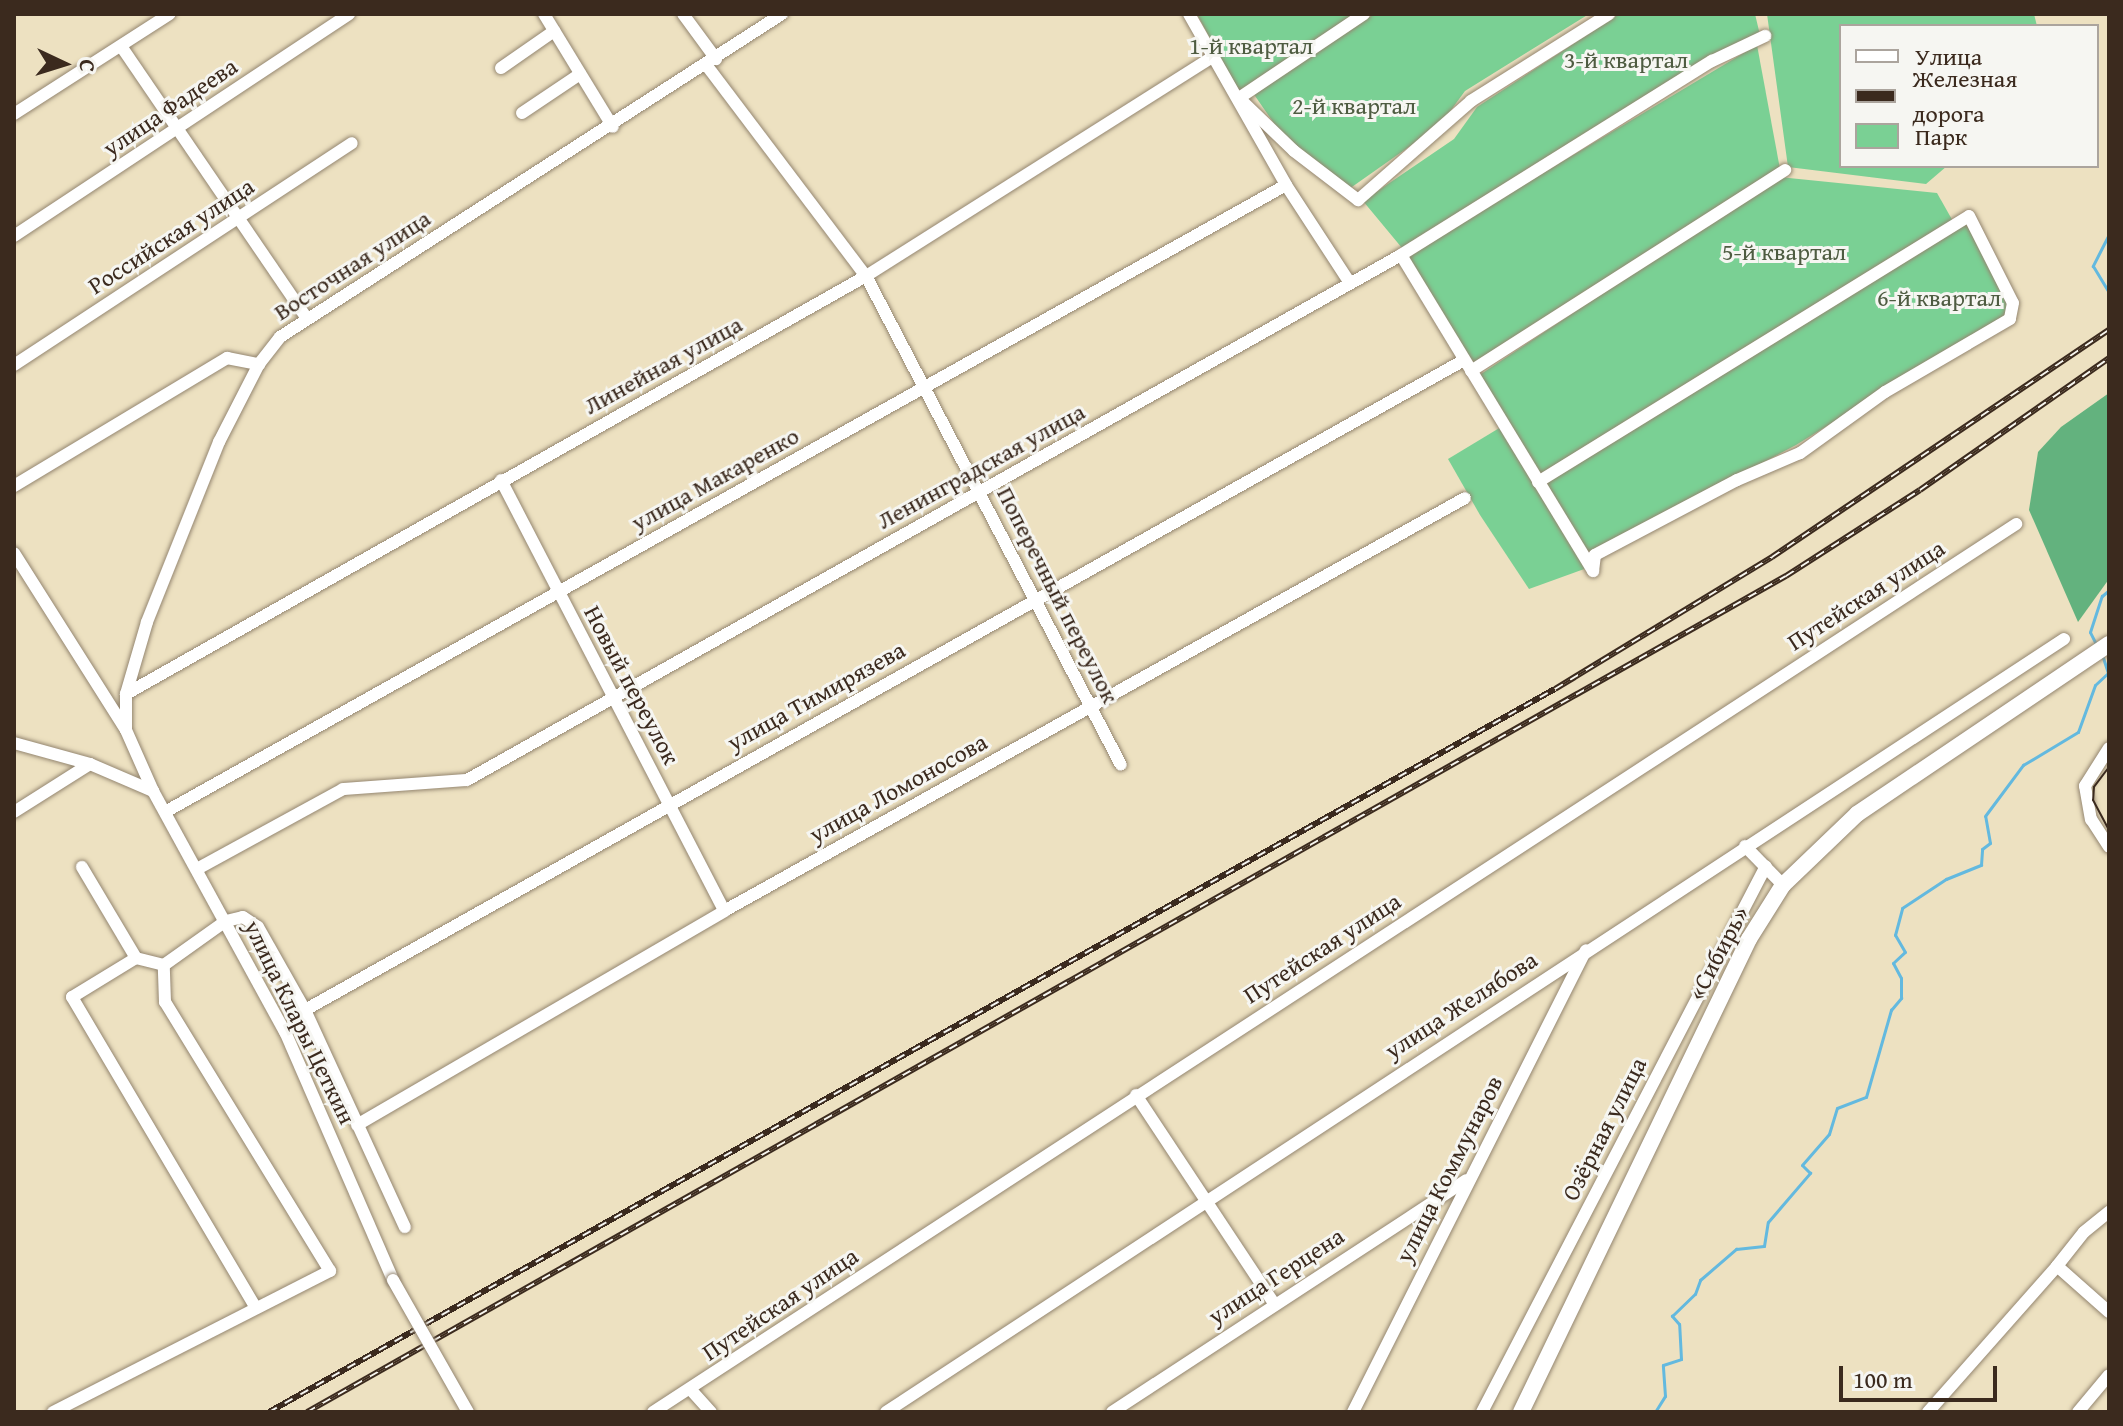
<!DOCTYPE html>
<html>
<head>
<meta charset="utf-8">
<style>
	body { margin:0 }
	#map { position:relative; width:2123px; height:1426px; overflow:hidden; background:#ede1c1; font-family:"Gentium Book Plus",serif }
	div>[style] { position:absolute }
	.green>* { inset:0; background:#7ad094 }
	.forest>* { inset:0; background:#63b27e }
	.stream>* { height:3px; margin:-1.5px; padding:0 1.5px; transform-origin:1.5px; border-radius:1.5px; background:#63b9df }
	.roads { filter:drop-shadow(0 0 2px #948670) drop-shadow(0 0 2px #948670) }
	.minor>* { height:12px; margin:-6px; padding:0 6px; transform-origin:6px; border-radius:6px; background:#fff }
	.major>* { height:16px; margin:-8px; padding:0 8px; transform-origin:8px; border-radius:8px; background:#fff }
	.tram>* { height:2px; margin:-1px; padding:0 1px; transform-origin:1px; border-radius:1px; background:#3b2a1e }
	.rail>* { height:6px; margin-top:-3px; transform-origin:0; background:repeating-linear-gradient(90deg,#f6f6f2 0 9px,#3b2a1e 0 18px); box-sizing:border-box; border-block:2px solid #3b2a1e }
	.bridges { filter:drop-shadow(0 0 2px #948670) drop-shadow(0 0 2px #948670) }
	.minor-bridge>* { height:12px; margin:-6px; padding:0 6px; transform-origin:6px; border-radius:6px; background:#fff }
	span { translate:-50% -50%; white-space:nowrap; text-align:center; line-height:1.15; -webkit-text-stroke:6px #f6f6f2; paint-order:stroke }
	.park-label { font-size:24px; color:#4e5c41 }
	.street-label { font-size:24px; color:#3b2a1e }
	.frame { position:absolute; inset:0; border:16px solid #3b2a1e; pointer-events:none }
	.legend { position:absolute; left:1839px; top:24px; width:260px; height:144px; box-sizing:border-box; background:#f6f6f2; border:2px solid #aba49d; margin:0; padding:10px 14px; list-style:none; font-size:24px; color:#3b2a1e }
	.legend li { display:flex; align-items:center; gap:16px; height:40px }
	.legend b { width:40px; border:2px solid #aba49d }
	.north { position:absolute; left:24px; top:24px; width:80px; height:80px; -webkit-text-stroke:6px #f6f6f2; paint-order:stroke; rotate:94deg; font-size:22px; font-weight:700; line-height:32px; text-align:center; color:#3b2a1e }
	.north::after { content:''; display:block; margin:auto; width:28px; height:36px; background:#3b2a1e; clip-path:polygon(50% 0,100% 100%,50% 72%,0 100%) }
	.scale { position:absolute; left:1839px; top:1366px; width:158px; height:36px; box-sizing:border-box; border:4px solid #3b2a1e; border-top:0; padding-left:10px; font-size:24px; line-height:28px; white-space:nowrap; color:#3b2a1e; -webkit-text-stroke:6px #f6f6f2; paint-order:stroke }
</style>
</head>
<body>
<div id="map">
	<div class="green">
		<i style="clip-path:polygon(1197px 14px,1361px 14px,1239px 93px)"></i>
		<i style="clip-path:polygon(1374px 14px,1589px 14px,1465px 91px,1440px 125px,1349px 189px,1287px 142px,1253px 93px)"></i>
		<i style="clip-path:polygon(1619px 14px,1755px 14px,1760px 35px,1402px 248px,1363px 201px,1454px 139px,1477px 107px)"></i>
		<i style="clip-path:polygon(1767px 14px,2034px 14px,2037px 26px,1841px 26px,1841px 166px,1947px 166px,1926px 184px,1788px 167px)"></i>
		<i style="clip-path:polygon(1757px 45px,1780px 169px,1473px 365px,1406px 255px)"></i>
		<i style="clip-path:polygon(1779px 177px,1937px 193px,1954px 223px,1542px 477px,1478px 376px)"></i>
		<i style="clip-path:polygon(1967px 222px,2008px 301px,2004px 317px,1796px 445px,1588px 556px,1543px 483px)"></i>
		<i style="clip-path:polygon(1501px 427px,1587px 568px,1529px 589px,1480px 515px,1448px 459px)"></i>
	</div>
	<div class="forest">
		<i style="clip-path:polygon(2109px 393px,2109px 579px,2078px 622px,2029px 510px,2038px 452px,2061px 427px)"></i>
	</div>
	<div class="stream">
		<i style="left:2109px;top:234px;width:36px;rotate:117deg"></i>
		<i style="left:2093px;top:266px;width:31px;rotate:59deg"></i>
		<i style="left:2096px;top:644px;width:13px;rotate:-117deg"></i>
		<i style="left:2090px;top:632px;width:38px;rotate:-72deg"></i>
		<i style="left:2102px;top:596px;width:9px;rotate:-41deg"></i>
		<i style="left:1655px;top:1412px;width:19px;rotate:-58deg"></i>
		<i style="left:1665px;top:1396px;width:31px;rotate:-94deg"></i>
		<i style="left:1663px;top:1365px;width:19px;rotate:-18deg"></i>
		<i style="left:1681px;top:1359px;width:35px;rotate:-93deg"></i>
		<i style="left:1679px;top:1324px;width:11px;rotate:-131deg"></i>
		<i style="left:1672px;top:1316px;width:32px;rotate:-44deg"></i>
		<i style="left:1695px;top:1294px;width:15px;rotate:-70deg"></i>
		<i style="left:1700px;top:1280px;width:48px;rotate:-40.7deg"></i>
		<i style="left:1736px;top:1249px;width:28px;rotate:-6deg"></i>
		<i style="left:1764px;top:1246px;width:24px;rotate:-81deg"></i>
		<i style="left:1768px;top:1222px;width:65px;rotate:-49.4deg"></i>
		<i style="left:1810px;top:1173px;width:11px;rotate:-135deg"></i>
		<i style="left:1802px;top:1165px;width:41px;rotate:-48.9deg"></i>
		<i style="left:1829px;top:1134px;width:27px;rotate:-73deg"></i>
		<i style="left:1837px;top:1108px;width:31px;rotate:-21deg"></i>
		<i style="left:1866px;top:1097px;width:91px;rotate:-74deg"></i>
		<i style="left:1891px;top:1010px;width:16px;rotate:-50deg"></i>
		<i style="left:1901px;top:998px;width:20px;rotate:-90deg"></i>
		<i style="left:1901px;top:978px;width:17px;rotate:-118deg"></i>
		<i style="left:1893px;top:963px;width:16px;rotate:-43deg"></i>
		<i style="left:1905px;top:952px;width:20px;rotate:-120deg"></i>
		<i style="left:1895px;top:935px;width:28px;rotate:-75deg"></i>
		<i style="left:1902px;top:908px;width:53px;rotate:-33.4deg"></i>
		<i style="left:1946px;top:879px;width:38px;rotate:-22deg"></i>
		<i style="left:1981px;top:865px;width:16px;rotate:-86deg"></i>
		<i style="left:1982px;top:849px;width:10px;rotate:-37deg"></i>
		<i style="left:1990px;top:843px;width:27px;rotate:-100deg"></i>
		<i style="left:1985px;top:816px;width:64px;rotate:-53.3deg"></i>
		<i style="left:2023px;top:765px;width:64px;rotate:-31deg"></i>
		<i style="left:2078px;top:732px;width:50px;rotate:-70.1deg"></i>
		<i style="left:2095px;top:685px;width:18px;rotate:-43deg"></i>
		<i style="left:2108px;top:673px;width:20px;rotate:-108deg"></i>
	</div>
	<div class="roads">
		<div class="minor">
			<i style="left:544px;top:14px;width:132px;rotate:58.6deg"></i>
			<i style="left:683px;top:14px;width:56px;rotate:53.7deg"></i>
			<i style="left:1189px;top:14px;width:197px;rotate:60.4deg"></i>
			<i style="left:1286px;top:185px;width:117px;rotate:56.9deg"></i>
			<i style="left:1364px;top:14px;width:151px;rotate:146.1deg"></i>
			<i style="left:1239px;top:98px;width:76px;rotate:43.9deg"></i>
			<i style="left:1294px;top:151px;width:81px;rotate:37.4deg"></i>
			<i style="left:1358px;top:200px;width:150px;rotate:-41.2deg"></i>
			<i style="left:1471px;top:101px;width:163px;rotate:-32.2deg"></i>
			<i style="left:121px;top:46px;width:328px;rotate:55.7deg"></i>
			<i style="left:707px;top:66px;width:263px;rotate:52.9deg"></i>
			<i style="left:866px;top:276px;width:551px;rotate:62.46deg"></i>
			<i style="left:501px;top:68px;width:65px;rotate:-34.9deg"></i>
			<i style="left:522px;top:113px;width:70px;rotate:-33.9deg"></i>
			<i style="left:14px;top:114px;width:185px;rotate:-32.7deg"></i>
			<i style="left:14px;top:236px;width:402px;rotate:-33.5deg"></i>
			<i style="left:1401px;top:255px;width:370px;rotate:58.7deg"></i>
			<i style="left:14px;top:365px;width:404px;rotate:-33.3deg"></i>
			<i style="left:1471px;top:371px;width:373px;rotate:-32.6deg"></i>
			<i style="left:501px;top:480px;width:485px;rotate:62.6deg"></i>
			<i style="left:1538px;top:482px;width:506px;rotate:-31.68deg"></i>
			<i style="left:1969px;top:216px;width:97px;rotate:63.2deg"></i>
			<i style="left:2013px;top:303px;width:16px;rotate:101deg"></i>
			<i style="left:2010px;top:319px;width:145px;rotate:149.7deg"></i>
			<i style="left:1885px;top:392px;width:105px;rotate:144.3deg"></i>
			<i style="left:1800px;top:453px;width:69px;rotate:156.8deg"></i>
			<i style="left:1737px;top:480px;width:161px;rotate:152.2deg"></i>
			<i style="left:1595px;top:555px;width:16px;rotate:97deg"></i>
			<i style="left:14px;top:486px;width:249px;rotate:-31deg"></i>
			<i style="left:227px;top:358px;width:33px;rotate:11deg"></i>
			<i style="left:14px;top:553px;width:209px;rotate:57.7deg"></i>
			<i style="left:126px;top:694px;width:850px;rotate:-29.46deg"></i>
			<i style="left:866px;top:276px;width:408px;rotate:-32.3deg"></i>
			<i style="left:14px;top:743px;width:79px;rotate:15.4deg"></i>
			<i style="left:90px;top:764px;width:69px;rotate:23.2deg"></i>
			<i style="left:2109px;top:748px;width:45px;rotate:122.3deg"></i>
			<i style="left:2085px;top:786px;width:34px;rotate:80deg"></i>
			<i style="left:2091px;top:819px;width:33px;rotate:57deg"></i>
			<i style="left:14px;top:812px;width:90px;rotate:-32.3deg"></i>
			<i style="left:165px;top:812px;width:1284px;rotate:-29.22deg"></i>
			<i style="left:1745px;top:846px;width:54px;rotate:45.7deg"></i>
			<i style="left:197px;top:869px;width:166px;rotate:-28.7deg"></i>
			<i style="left:343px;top:789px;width:124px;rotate:-4.2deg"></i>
			<i style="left:467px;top:780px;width:1071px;rotate:-29.34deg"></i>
			<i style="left:1401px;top:255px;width:367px;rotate:-32deg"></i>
			<i style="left:1712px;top:61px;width:59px;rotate:-25.3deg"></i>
			<i style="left:136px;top:958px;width:75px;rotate:148.6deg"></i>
			<i style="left:72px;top:997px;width:361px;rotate:59.4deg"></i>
			<i style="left:164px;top:965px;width:76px;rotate:-35.4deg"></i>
			<i style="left:226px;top:921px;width:17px;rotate:-13deg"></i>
			<i style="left:243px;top:917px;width:18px;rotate:34deg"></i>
			<i style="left:258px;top:927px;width:95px;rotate:60.5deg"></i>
			<i style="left:305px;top:1010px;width:1329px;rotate:-29.28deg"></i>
			<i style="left:305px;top:1010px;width:239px;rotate:65.3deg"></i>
			<i style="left:1136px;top:1095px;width:248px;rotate:56.5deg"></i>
			<i style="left:357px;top:1125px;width:425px;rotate:-30.2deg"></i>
			<i style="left:724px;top:911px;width:848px;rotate:-29.13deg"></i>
			<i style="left:2057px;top:1266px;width:43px;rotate:-51.5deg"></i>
			<i style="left:2084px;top:1232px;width:32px;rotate:-39deg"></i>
			<i style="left:393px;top:1280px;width:270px;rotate:-113.5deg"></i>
			<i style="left:285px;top:1032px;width:275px;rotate:-118.7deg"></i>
			<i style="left:153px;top:791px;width:67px;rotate:-113.9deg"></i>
			<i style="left:126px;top:730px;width:36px;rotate:-90deg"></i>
			<i style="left:126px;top:694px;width:75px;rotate:-73.7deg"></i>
			<i style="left:147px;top:622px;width:194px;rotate:-68.2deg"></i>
			<i style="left:219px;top:442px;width:88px;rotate:-62.9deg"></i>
			<i style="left:259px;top:364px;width:34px;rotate:-52deg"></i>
			<i style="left:280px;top:337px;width:597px;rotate:-32.76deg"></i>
			<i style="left:691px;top:1390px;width:30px;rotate:48deg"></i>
			<i style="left:53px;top:1412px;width:311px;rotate:-27deg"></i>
			<i style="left:330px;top:1271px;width:316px;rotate:-121.5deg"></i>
			<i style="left:165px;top:1002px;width:37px;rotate:-92deg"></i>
			<i style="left:164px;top:965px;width:29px;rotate:-166deg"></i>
			<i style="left:136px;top:958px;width:106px;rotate:-120.7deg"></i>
			<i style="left:653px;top:1412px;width:1627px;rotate:-33.08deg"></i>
			<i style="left:886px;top:1412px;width:1409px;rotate:-33.27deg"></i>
			<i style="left:1112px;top:1412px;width:423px;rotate:-33.2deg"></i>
			<i style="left:1353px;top:1412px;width:517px;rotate:-63.24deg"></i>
			<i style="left:1482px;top:1412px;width:615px;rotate:-62.52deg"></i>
			<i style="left:1928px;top:1412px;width:195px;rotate:-48.5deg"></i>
			<i style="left:2057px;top:1266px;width:69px;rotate:41.5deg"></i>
			<i style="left:2078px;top:1412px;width:48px;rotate:-50deg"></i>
		</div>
		<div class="major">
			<i style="left:1521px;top:1412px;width:525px;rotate:-64.26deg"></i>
			<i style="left:1749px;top:939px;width:64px;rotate:-57.8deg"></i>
			<i style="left:1783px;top:885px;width:103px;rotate:-43.8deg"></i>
			<i style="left:1857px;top:814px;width:304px;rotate:-34deg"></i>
		</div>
	</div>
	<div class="tram">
		<i style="left:2109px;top:767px;width:25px;rotate:127deg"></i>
		<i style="left:2094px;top:787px;width:13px;rotate:94deg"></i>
		<i style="left:2093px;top:800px;width:34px;rotate:62deg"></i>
	</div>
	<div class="rail">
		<i style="left:269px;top:1412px;width:1475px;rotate:-29.35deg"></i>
		<i style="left:1555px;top:689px;width:254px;rotate:-31.3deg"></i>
		<i style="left:1772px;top:557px;width:406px;rotate:-34deg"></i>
		<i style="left:307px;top:1412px;width:1699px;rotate:-29.48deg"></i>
		<i style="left:1786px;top:576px;width:159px;rotate:-32.7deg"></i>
		<i style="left:1920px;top:490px;width:231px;rotate:-34.9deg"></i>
	</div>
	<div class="bridges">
		<div class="minor-bridge">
			<i style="left:393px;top:1280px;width:152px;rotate:60.4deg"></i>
		</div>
	</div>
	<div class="park-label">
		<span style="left:1251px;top:46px">1-й квартал</span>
		<span style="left:1626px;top:60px">3-й квартал</span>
		<span style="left:1354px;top:106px">2-й квартал</span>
		<span style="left:1784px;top:252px">5-й квартал</span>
		<span style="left:1939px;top:298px">6-й квартал</span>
	</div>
	<div class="street-label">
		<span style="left:170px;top:107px;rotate:-34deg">улица Фадеева</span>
		<span style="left:171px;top:236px;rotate:-33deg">Российская улица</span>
		<span style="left:352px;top:265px;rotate:-33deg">Восточная улица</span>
		<span style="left:663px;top:365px;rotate:-29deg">Линейная улица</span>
		<span style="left:981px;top:466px;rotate:-29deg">Ленинградская улица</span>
		<span style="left:715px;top:479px;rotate:-29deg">улица Макаренко</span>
		<span style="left:1058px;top:595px;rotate:63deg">Поперечный переулок</span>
		<span style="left:1866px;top:595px;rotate:-33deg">Путейская улица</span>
		<span style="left:632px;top:685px;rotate:62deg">Новый переулок</span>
		<span style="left:816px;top:696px;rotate:-29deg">улица Тимирязева</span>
		<span style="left:898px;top:788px;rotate:-29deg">улица Ломоносова</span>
		<span style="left:1322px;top:948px;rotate:-33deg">Путейская улица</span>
		<span style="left:1718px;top:953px;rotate:-62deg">«Сибирь»</span>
		<span style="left:1461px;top:1005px;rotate:-33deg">улица Желябова</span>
		<span style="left:300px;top:1022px;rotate:64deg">улица Клары Цеткин</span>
		<span style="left:1604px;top:1129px;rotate:-63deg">Озёрная улица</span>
		<span style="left:1449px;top:1169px;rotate:-63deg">улица Коммунаров</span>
		<span style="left:1276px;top:1276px;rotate:-33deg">улица Герцена</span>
		<span style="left:780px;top:1304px;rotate:-34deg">Путейская улица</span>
	</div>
	<div class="frame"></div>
	<ul class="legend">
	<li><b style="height:10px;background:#fff"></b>Улица</li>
	<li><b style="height:10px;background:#3b2a1e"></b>Железная дорога</li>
	<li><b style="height:22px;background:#7ad094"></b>Парк</li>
	</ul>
	<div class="north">С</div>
	<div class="scale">100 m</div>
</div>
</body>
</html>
